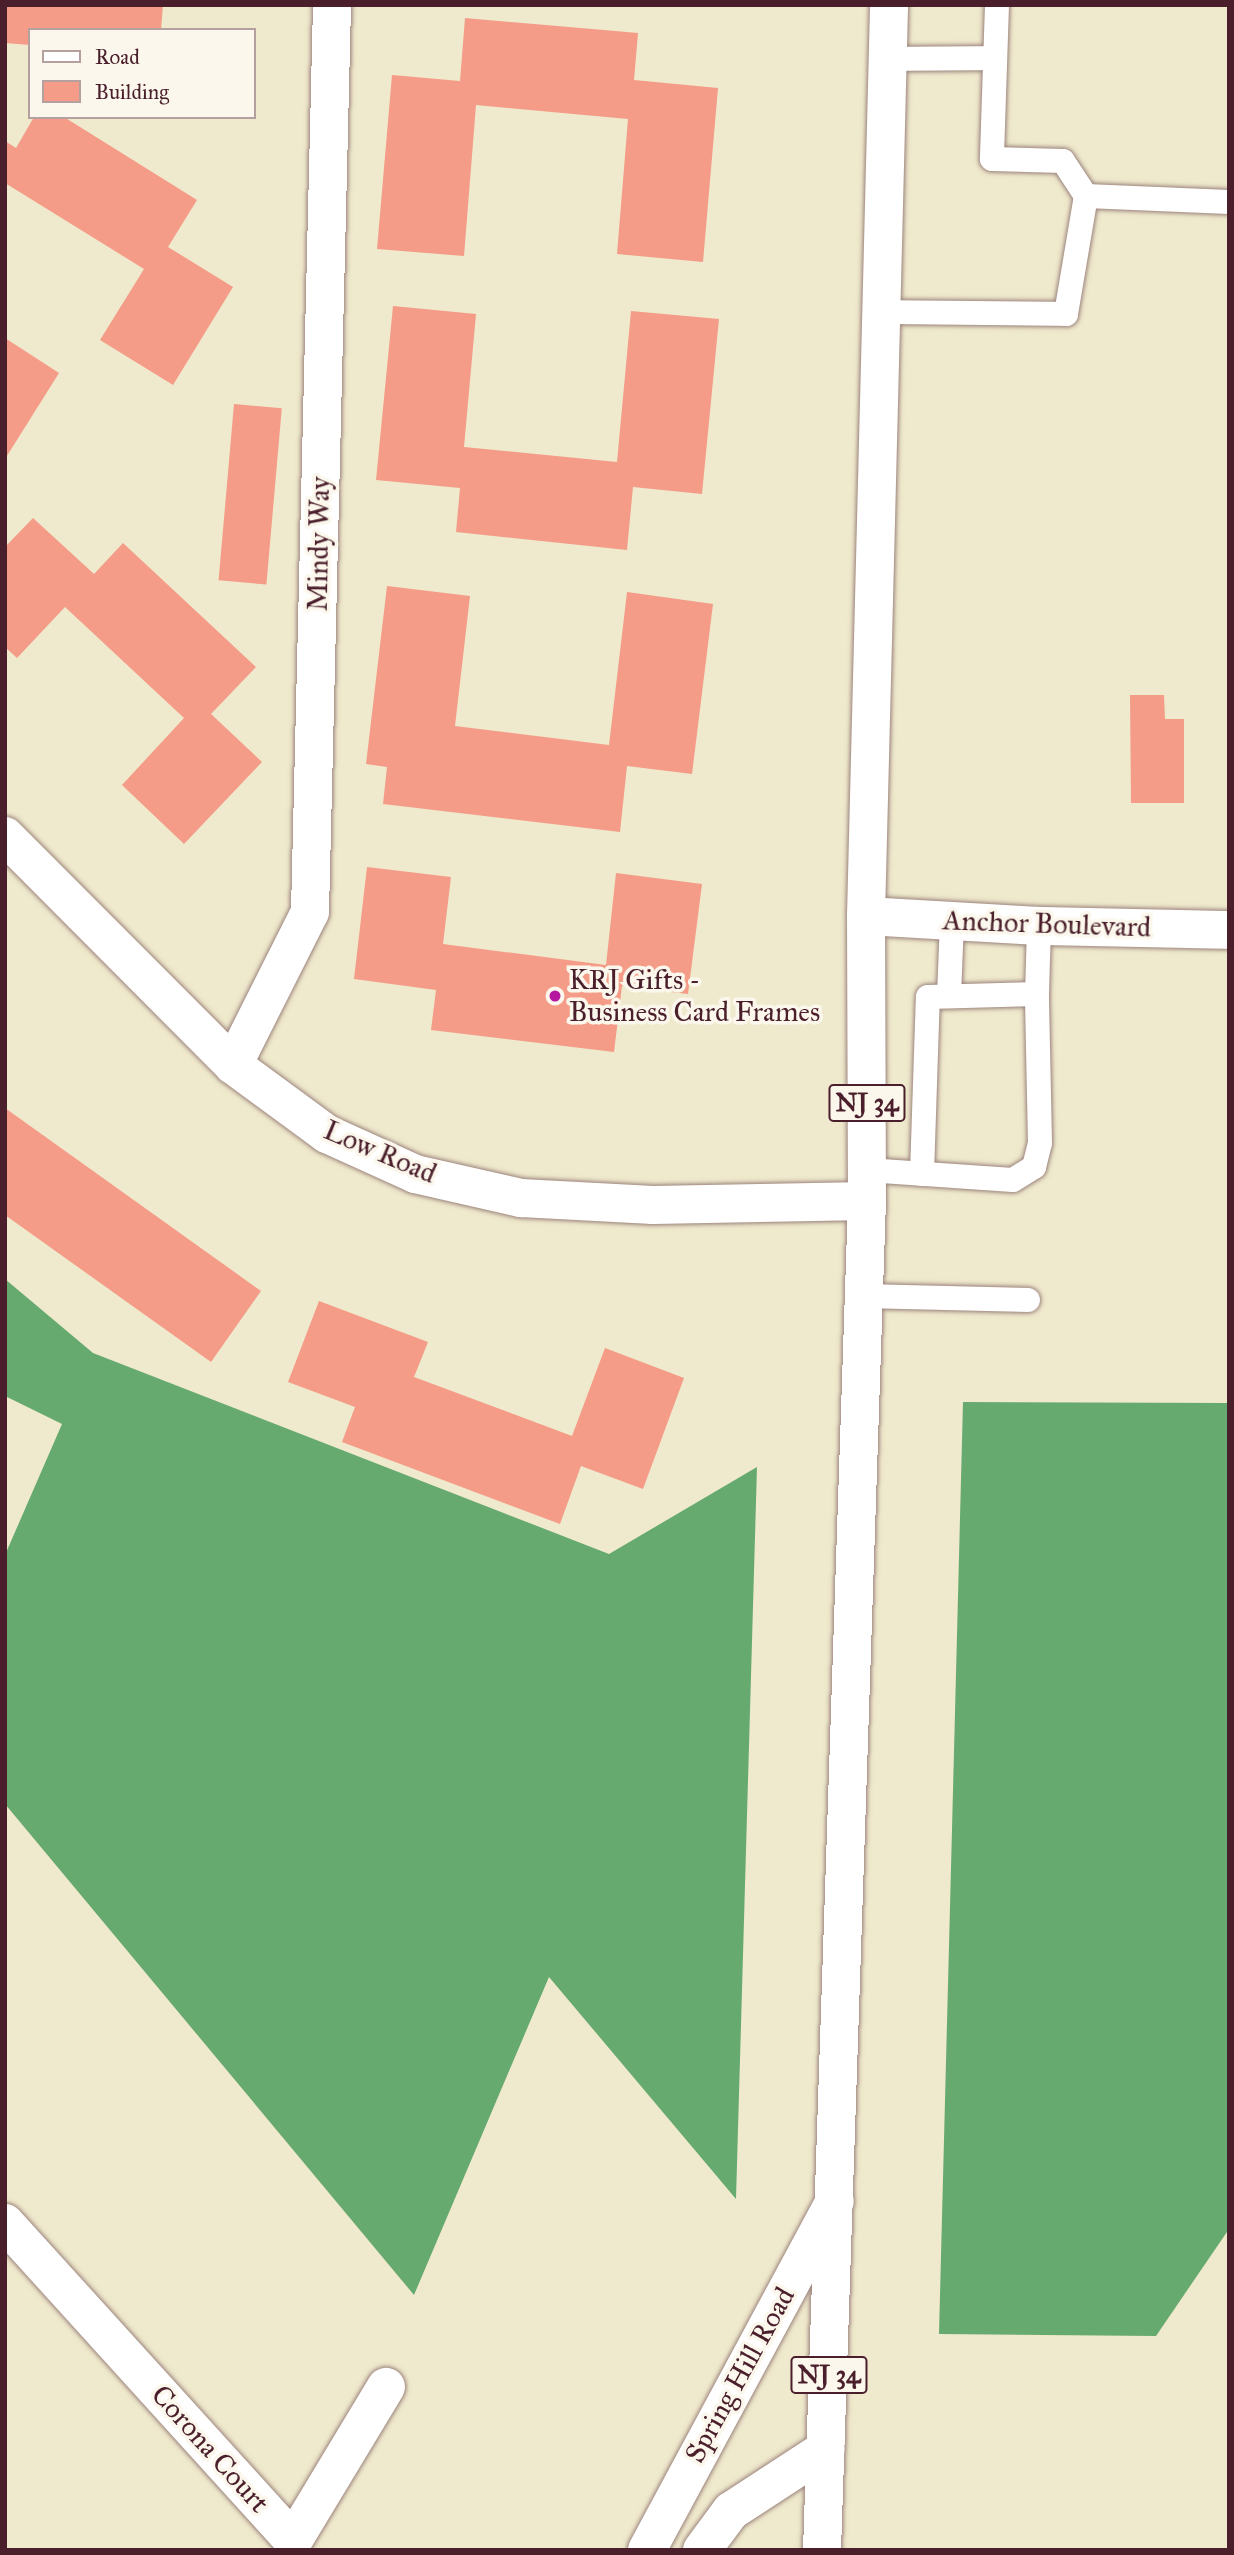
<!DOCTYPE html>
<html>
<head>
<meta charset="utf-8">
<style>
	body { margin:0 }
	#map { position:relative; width:1234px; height:2555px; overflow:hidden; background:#efe9cd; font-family:"IM FELL Great Primer",serif }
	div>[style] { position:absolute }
	.forest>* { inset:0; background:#67aa6f }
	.building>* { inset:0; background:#f49c87; transform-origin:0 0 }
	.roads { filter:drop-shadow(0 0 2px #9c847c) drop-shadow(0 0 2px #9c847c) }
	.service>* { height:24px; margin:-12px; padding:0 12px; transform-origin:12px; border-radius:12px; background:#fff }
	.minor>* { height:38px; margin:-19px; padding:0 19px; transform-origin:19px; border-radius:19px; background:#fff }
	.tertiary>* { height:38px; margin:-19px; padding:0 19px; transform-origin:19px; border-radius:19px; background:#fff }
	.primary>* { height:38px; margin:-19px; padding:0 19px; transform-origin:19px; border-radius:19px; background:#fff }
	.dots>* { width:19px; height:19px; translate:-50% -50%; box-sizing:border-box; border:4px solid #fbf7ec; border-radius:50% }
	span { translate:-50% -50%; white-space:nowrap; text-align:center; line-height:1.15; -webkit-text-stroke:7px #fbf7ec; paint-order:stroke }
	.shield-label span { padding:2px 5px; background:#fbf7ec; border:2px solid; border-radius:5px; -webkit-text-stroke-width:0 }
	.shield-label { font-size:26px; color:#4a1f2b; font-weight:700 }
	.street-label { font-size:28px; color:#4a1f2b }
	.poi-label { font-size:28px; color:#4a1f2b }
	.left { translate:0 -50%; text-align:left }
	.frame { position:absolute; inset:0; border:7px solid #4a1f2b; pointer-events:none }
	.legend { position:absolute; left:28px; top:28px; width:228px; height:91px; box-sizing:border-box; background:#fbf7ec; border:2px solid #b4a19f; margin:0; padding:9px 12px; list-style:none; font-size:21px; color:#4a1f2b }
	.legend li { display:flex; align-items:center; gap:14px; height:35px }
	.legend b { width:35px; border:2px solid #b4a19f }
</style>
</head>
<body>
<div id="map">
	<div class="forest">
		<i style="clip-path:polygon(5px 1279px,93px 1353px,609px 1554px,757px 1467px,736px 2199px,549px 1977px,414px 2295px,5px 1804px,5px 1555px,62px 1424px,5px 1396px)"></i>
		<i style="clip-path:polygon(963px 1402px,1229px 1403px,1229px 2229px,1156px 2336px,939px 2334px)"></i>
	</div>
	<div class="building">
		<i style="clip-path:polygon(5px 5px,163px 5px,161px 30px,30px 30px,30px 45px,5px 43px)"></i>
		<i style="clip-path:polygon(465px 18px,638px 33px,634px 80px,718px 88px,703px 262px,617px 254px,628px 119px,476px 105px,464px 256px,377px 249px,392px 75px,460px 81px)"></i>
		<i style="clip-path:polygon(34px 117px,64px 117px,197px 200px,168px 247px,233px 287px,173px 385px,100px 340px,144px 269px,5px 183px,5px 141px,16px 148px)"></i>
		<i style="clip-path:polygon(393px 306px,476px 314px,464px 447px,617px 462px,631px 311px,719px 319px,702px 494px,633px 487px,627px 550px,456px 532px,460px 488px,376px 480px)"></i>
		<i style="clip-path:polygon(5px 338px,59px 373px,5px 459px)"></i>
		<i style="left:234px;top:404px;width:48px;height:177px;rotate:5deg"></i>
		<i style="clip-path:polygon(33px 518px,94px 574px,123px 543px,256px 667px,211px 714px,262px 762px,184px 844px,122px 785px,184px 718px,65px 607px,17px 658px,5px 647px,5px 547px)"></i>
		<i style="clip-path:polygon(387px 586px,470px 596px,455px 726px,609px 745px,627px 592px,713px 604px,692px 774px,627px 766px,620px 832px,383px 804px,387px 767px,366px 764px)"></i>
		<i style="clip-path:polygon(1130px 695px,1164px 695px,1165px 719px,1184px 719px,1184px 803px,1131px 803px)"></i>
		<i style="clip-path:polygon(367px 867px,451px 877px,443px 944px,606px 965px,616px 873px,702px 884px,688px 994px,622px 986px,614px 1052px,431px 1030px,436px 990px,354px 979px)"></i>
		<i style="clip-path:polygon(5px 1108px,261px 1291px,211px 1362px,5px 1215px)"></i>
		<i style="clip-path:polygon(319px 1301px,428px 1342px,414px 1377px,572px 1436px,605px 1348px,684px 1378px,643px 1489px,581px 1466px,560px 1524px,342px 1442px,355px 1407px,288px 1382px)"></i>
	</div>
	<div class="roads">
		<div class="service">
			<i style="left:997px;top:5px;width:154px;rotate:91.9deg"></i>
			<i style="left:992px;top:159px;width:71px;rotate:1.6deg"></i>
			<i style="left:1063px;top:161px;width:42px;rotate:56.7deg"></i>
			<i style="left:1086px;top:196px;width:143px;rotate:2.4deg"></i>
			<i style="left:888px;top:59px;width:107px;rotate:-0.5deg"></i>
			<i style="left:880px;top:312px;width:186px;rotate:0.6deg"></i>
			<i style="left:1066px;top:314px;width:120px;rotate:-80.4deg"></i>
			<i style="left:949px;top:996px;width:75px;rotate:-87.7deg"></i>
			<i style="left:867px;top:1170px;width:146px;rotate:3.9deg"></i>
			<i style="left:1013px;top:1180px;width:25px;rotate:-32deg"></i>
			<i style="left:1034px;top:1167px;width:25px;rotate:-76deg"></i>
			<i style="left:1040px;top:1143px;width:149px;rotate:-91.2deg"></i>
			<i style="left:1037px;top:994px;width:68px;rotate:-88.3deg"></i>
			<i style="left:922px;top:1174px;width:177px;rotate:-88.1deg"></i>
			<i style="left:928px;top:997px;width:109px;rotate:-1.6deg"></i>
			<i style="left:864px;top:1296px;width:164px;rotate:1.4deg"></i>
		</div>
		<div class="minor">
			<i style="left:5px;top:836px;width:323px;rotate:45.1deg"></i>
			<i style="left:233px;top:1065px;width:117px;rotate:36.3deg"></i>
			<i style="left:327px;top:1134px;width:97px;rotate:24.4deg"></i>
			<i style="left:415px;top:1174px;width:109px;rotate:12.8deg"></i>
			<i style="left:521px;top:1198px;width:132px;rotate:3deg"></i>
			<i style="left:653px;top:1205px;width:214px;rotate:-1.1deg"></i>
			<i style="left:866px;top:916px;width:173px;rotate:3.3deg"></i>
			<i style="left:1039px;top:926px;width:190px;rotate:1.2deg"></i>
			<i style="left:233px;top:1065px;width:171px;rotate:-63.3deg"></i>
			<i style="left:310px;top:912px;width:907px;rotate:-88.61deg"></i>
			<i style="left:5px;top:2223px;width:429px;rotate:47.8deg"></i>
			<i style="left:293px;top:2541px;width:180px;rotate:-58.9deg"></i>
		</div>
		<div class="tertiary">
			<i style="left:647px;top:2550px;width:396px;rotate:-61.7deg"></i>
			<i style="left:702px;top:2550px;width:49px;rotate:-53.4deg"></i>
			<i style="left:731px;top:2511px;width:113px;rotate:-33.1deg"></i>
		</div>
		<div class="primary">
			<i style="left:822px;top:2550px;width:1350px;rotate:-88.09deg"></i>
			<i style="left:867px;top:1201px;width:285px;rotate:-90.2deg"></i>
			<i style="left:866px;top:916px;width:911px;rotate:-88.55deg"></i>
		</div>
	</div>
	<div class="dots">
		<i style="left:555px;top:996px;background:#b5179e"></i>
	</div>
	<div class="shield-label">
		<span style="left:867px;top:1103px">NJ 34</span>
		<span style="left:829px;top:2375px">NJ 34</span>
	</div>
	<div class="street-label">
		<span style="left:319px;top:544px;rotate:-89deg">Mindy Way</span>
		<span style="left:1047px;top:924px;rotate:2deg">Anchor Boulevard</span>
		<span style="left:380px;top:1152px;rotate:23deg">Low Road</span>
		<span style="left:740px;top:2375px;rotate:-61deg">Spring Hill Road</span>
		<span style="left:210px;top:2449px;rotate:48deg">Corona Court</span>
	</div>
	<div class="poi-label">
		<span class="left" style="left:569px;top:996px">KRJ Gifts -<br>Business Card Frames</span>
	</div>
	<div class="frame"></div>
	<ul class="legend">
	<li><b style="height:9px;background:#fff"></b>Road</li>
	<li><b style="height:19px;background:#f49c87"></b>Building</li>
	</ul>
</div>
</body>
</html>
